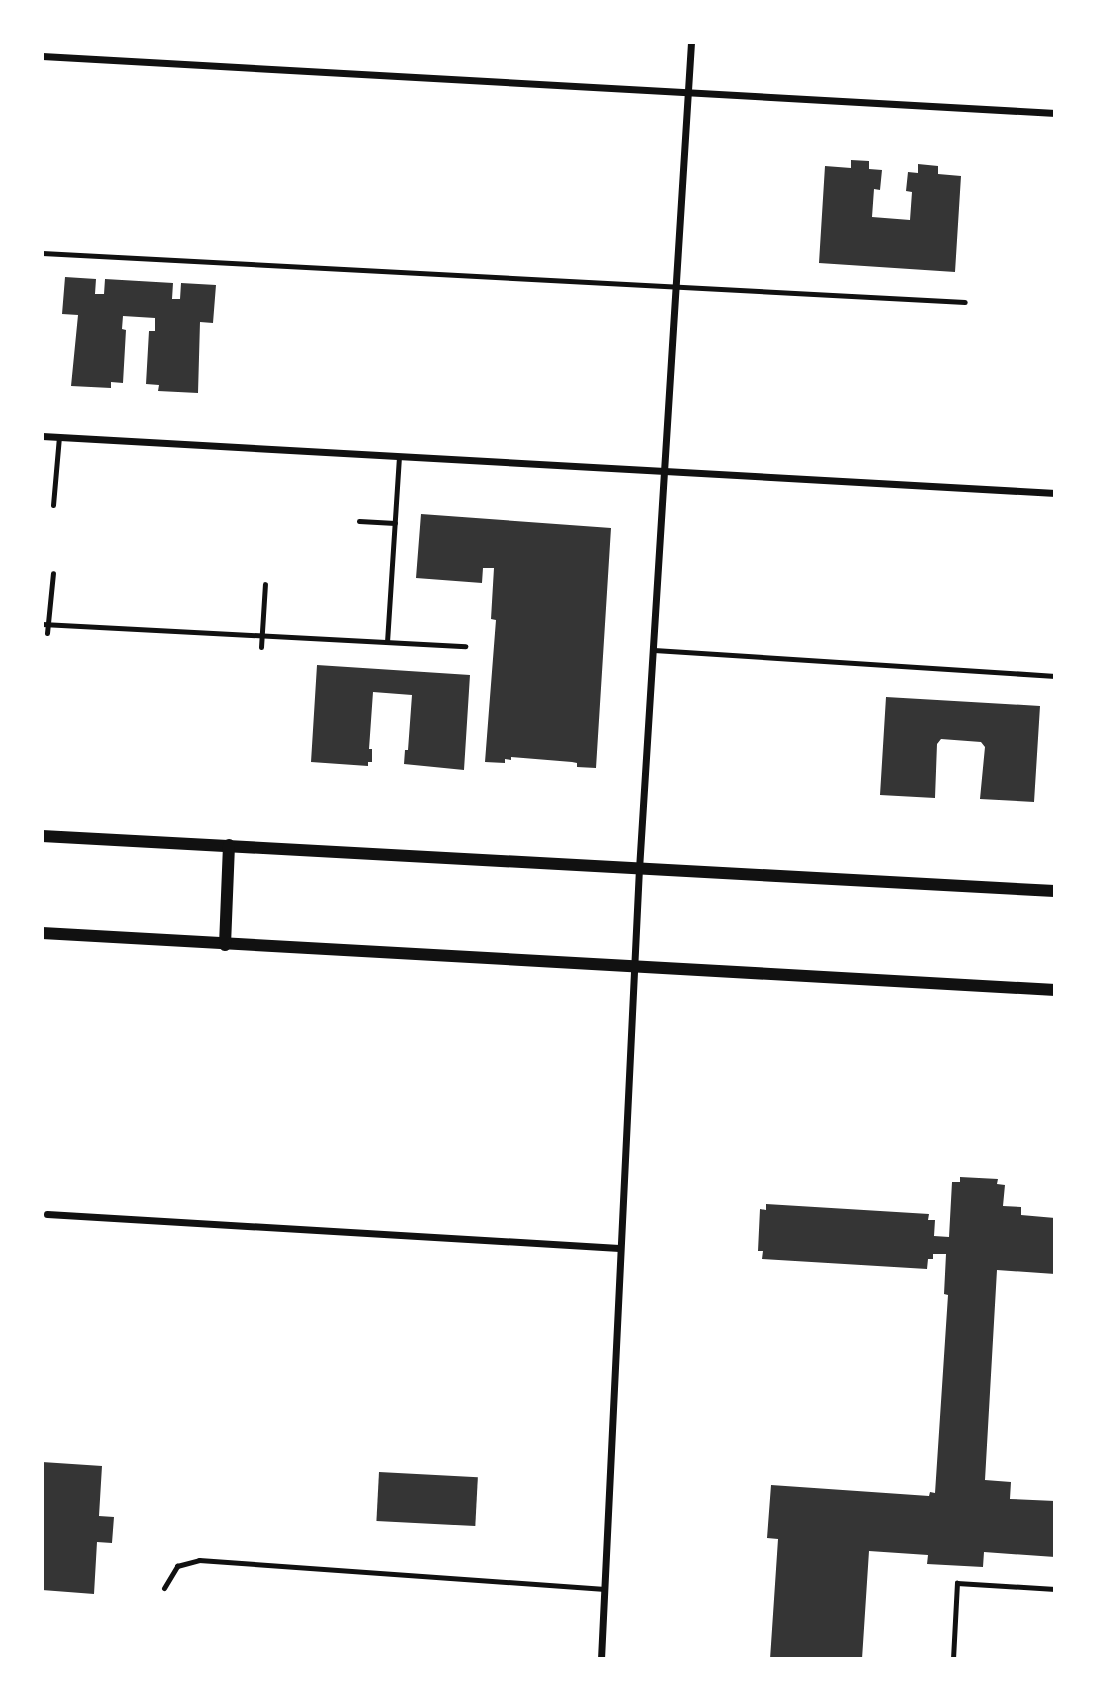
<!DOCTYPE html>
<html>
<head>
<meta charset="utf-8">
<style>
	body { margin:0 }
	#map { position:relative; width:1097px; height:1701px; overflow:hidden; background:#fff; font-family:Karla,sans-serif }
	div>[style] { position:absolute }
	.building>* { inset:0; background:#353535; transform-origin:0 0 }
	.path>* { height:4.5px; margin:-2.25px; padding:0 2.25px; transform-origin:2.25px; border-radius:2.25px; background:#111 }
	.service>* { height:5px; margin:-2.5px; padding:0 2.5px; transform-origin:2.5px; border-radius:2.5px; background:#111 }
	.minor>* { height:7px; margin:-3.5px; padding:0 3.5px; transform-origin:3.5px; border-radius:3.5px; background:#111 }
	.tertiary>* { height:12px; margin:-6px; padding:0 6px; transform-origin:6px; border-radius:6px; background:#111 }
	span { translate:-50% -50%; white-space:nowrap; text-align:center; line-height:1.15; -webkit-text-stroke:7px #fff; paint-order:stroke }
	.frame { position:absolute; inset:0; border:44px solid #fff; pointer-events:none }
</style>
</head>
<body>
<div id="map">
	<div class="building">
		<i style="clip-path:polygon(851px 160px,869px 161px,869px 169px,882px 170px,880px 190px,874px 189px,872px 217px,910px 220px,912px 192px,906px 191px,908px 172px,918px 173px,918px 164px,938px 166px,938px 174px,961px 176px,955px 272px,819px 263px,825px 166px,851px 168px)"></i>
		<i style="clip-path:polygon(65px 277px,96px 279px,95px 294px,104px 294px,105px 279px,173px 283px,172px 299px,180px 299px,181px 283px,216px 285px,213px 323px,200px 322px,198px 393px,158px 391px,159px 385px,146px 384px,149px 331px,155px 331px,155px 318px,123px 316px,122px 329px,126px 330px,123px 383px,111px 382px,111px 388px,71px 386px,78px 315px,62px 314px)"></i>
		<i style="clip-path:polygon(421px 514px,611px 528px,596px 768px,577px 767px,577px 763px,572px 762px,511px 757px,511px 760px,505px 759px,505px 763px,485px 762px,496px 620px,491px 619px,494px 568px,483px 568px,482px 583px,416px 578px)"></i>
		<i style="clip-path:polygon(317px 665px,470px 675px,464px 770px,404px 764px,405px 750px,408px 750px,412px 695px,373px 692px,369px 749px,372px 749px,372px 762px,368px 762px,368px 766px,311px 762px)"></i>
		<i style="clip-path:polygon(886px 697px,1040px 706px,1034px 802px,980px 799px,985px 747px,981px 742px,941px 739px,937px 744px,935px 798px,880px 795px)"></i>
		<i style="clip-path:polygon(960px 1177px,998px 1179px,997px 1184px,1005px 1185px,1003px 1206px,1021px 1207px,1021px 1215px,1055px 1218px,1055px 1274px,997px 1270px,985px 1480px,1011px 1482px,1010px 1499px,1055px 1501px,1055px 1557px,984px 1552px,983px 1567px,927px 1564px,928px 1555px,869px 1551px,862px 1659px,770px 1659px,778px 1539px,767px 1538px,771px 1485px,929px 1496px,930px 1492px,935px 1493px,948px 1295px,944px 1294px,946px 1254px,933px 1254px,933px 1259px,928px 1259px,927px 1269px,762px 1259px,763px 1251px,758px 1251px,760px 1209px,766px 1210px,766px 1204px,929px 1214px,928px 1220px,935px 1220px,934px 1236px,949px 1237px,952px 1182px,960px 1182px)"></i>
		<i style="clip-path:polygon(42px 1462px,102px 1466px,99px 1516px,114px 1517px,112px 1543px,97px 1542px,94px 1594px,42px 1590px)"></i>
		<i style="left:379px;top:1472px;width:99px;height:49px;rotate:3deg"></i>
	</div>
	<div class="path">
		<i style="left:953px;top:1659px;width:76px;rotate:-87deg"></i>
		<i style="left:957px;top:1583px;width:98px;rotate:3.5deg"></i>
	</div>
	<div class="service">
		<i style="left:42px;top:253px;width:924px;rotate:3.04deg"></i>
		<i style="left:53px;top:505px;width:68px;rotate:-85deg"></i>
		<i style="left:359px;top:521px;width:36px;rotate:3deg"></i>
		<i style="left:42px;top:624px;width:424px;rotate:3deg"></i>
		<i style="left:47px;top:633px;width:60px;rotate:-84.3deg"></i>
		<i style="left:387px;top:642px;width:186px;rotate:-86.3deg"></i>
		<i style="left:261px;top:647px;width:63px;rotate:-86.4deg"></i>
		<i style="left:654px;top:650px;width:402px;rotate:3.7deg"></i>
		<i style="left:164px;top:1588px;width:26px;rotate:-59deg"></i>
		<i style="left:177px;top:1566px;width:23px;rotate:-15deg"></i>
		<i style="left:199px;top:1560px;width:407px;rotate:4.1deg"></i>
	</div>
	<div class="minor">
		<i style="left:42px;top:56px;width:1015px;rotate:3.22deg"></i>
		<i style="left:42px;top:436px;width:1015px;rotate:3.22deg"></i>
		<i style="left:47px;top:1214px;width:573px;rotate:3.4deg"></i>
		<i style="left:601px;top:1659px;width:791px;rotate:-87.25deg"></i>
		<i style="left:639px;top:869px;width:829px;rotate:-86.4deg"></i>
	</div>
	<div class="tertiary">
		<i style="left:42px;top:836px;width:1014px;rotate:3.11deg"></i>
		<i style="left:42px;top:933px;width:1015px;rotate:3.22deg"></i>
		<i style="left:225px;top:945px;width:100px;rotate:-87.7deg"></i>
	</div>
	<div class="frame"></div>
</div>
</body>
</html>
